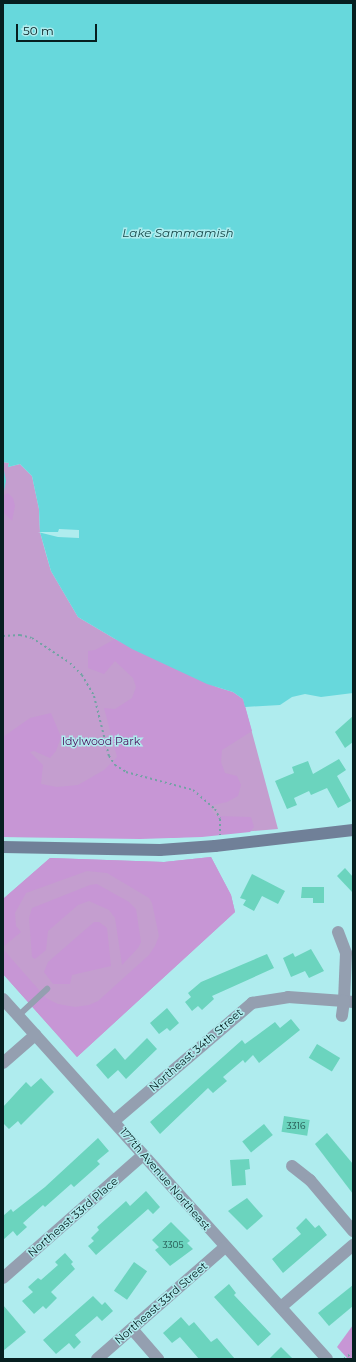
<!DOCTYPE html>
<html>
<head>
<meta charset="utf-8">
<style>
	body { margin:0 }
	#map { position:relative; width:356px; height:1362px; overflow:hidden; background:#afecee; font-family:Montserrat,sans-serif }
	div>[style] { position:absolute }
	.green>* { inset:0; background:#c49ecf }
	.forest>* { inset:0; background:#c796d5 }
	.water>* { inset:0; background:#67d8dc }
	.pier>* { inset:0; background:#afecee }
	.building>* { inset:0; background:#6bd4be; transform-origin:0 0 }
	.path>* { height:2px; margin-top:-1px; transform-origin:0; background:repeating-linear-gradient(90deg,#72a2a4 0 2px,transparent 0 5px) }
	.lane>* { height:6px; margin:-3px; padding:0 3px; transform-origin:3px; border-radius:3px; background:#949fb0 }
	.street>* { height:12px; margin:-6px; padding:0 6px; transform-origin:6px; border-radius:6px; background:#949fb0 }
	.secondary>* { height:12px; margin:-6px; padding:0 6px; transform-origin:6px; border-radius:6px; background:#708098 }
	span { translate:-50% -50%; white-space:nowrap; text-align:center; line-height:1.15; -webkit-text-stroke:3px #afecee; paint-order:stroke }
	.number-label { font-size:9px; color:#1f4c48 }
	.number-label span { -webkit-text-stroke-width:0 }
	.park-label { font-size:11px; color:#4a0b59 }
	.street-label { font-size:11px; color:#061f20 }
	.water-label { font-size:12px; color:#174a4c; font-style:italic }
	.frame { position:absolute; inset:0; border:4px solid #061f20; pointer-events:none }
	.scale { position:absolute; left:16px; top:24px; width:81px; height:18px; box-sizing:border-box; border:2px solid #061f20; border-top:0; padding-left:5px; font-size:12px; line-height:14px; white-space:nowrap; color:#061f20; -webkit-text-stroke:3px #afecee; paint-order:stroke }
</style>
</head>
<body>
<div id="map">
	<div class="green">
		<i style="clip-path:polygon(3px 462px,9px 463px,8px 467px,20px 464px,32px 476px,39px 509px,40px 532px,46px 554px,51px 571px,78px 617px,132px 649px,243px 699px,278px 829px,172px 838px,3px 837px)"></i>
		<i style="clip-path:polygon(211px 857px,231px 895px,235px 912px,77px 1057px,3px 974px,3px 899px,50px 858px,164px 862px)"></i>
	</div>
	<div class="forest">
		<i style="clip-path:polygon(8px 493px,13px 498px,15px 506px,12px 521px,3px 512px,3px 496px)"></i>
		<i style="clip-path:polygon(115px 639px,207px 684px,233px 692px,243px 699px,252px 731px,222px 750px,221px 762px,225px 773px,237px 776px,241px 785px,238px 796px,227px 802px,209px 806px,216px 816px,251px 817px,254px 827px,250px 832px,202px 837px,140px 839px,3px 837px,3px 737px,30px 718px,51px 713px,61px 737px,56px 751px,50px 758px,34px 751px,30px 752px,43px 765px,41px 784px,57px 787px,78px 785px,104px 770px,117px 757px,104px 708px,115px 709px,132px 698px,136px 687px,133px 678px,115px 661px,104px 674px,88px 668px,88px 651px,95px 650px)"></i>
		<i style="clip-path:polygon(211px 857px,231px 895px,235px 912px,77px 1057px,3px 974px,3px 949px,46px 998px,58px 1004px,75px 1007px,89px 1005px,98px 1001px,149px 955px,155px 946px,159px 936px,152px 903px,149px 898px,107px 873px,87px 871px,26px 893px,15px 913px,16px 926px,21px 932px,3px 947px,3px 899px,50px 858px,164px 862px)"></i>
		<i style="clip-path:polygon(97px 884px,129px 902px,136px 909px,141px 942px,138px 948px,122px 965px,115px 918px,109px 910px,89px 901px,78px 905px,48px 931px,46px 950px,35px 959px,32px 957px,29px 918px,32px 908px,90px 885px)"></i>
		<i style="clip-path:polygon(94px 922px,99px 922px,107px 928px,111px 966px,72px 975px,70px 984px,53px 984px,44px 972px,48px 962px)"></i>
		<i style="clip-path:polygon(353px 1325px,353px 1359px,348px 1359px,337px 1347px)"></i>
	</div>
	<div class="water">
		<i style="clip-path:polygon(3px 3px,353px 3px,353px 693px,321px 697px,305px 694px,292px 697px,280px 705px,245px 707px,243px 699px,233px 692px,207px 684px,132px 649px,78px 617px,51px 571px,40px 532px,39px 509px,32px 476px,20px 464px,8px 467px,9px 463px,3px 462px)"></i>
		<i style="clip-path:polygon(3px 465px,6px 481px,3px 496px)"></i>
	</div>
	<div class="pier">
		<i style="clip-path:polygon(59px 529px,79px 530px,79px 538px,58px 537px,38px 532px,58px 532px)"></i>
	</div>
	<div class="building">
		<i style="clip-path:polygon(353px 716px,353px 742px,345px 748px,335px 732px)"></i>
		<i style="clip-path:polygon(339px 759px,346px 770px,337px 776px,351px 801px,338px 808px,327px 788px,311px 795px,309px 791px,294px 798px,297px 805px,287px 809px,275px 781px,294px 773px,292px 767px,308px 761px,313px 774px)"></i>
		<i style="clip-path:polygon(345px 868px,353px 877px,353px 893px,337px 876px)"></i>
		<i style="clip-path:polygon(252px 874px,285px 891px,278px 904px,262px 896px,254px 911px,243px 905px,246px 900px,240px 898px)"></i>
		<i style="clip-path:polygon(302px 887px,324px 887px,324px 903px,313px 903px,313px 898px,301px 898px)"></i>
		<i style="clip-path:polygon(311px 949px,324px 971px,309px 978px,305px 971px,291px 977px,283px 958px,293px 953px,295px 957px)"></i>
		<i style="clip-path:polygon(267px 954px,274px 968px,212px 996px,214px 999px,202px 1010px,198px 1006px,192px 1011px,185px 1002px,191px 997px,188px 993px,201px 982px)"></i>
		<i style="clip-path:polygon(167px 1008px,179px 1023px,170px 1031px,167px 1028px,159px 1034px,150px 1023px)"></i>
		<i style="clip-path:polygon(291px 1019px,300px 1030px,259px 1063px,253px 1055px,245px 1063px,243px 1060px,223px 1077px,227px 1081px,213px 1093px,208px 1088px,160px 1134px,150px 1122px,242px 1040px,245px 1044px,275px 1022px,280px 1028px)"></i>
		<i style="clip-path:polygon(147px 1038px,157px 1049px,126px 1079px,118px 1070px,108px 1079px,96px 1065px,115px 1048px,125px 1060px)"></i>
		<i style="left:317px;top:1044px;width:27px;height:16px;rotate:31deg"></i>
		<i style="clip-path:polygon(41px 1078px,54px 1092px,21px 1125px,18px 1121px,9px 1129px,3px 1123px,3px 1107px,26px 1082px,31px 1087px)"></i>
		<i style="left:284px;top:1116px;width:26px;height:16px;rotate:9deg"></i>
		<i style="left:264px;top:1124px;width:14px;height:28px;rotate:51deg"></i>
		<i style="clip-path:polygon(327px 1133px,353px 1164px,353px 1194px,315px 1144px)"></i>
		<i style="clip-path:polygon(98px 1138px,109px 1151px,97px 1161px,100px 1164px,74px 1187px,71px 1184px,45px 1207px,43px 1205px,23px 1223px,27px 1227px,17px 1236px,13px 1231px,3px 1240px,3px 1216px,11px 1209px,13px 1212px,45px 1187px)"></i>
		<i style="clip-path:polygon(249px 1159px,250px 1169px,245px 1170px,246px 1185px,232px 1186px,230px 1160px)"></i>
		<i style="clip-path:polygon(146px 1191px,160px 1207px,153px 1214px,148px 1209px,96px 1255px,88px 1246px,94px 1241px,91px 1238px,99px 1230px,97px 1227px,126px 1201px,130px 1206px)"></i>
		<i style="clip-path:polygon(247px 1198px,263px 1216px,247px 1230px,228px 1211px)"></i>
		<i style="clip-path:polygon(306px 1218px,315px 1228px,319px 1225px,327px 1235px,283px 1273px,272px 1259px,301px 1234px,296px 1228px)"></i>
		<i style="clip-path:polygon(171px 1222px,190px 1241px,187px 1243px,193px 1249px,170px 1266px,155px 1250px,159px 1247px,152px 1240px)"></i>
		<i style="clip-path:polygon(65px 1253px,73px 1262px,71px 1264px,75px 1269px,51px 1292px,57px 1298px,46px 1309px,43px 1306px,34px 1314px,22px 1301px,33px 1292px,28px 1287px,38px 1278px,41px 1280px,58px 1265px,55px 1262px)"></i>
		<i style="left:134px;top:1262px;width:16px;height:35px;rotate:35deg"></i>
		<i style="clip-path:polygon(229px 1284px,236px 1293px,234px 1295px,271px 1334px,258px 1346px,214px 1297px)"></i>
		<i style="clip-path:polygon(353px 1285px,353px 1306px,329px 1326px,318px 1313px)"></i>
		<i style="clip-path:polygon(93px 1296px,102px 1305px,105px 1302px,113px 1311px,102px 1321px,97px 1316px,75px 1335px,81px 1342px,74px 1349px,69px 1343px,56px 1354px,43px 1340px)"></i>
		<i style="clip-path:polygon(3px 1305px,26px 1332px,3px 1351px)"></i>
		<i style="clip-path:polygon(181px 1317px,189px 1326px,194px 1322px,211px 1342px,217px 1338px,235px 1359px,199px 1359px,180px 1337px,172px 1343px,163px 1333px)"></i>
		<i style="clip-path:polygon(281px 1347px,293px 1359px,269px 1359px)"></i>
	</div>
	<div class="path">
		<i style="left:3px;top:636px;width:17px;rotate:-3deg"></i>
		<i style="left:20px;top:635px;width:12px;rotate:14deg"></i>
		<i style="left:32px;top:638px;width:45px;rotate:33.3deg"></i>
		<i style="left:70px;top:663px;width:17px;rotate:45deg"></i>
		<i style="left:82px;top:675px;width:24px;rotate:60deg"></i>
		<i style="left:94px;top:696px;width:62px;rotate:76deg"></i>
		<i style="left:109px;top:756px;width:11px;rotate:56deg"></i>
		<i style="left:115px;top:765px;width:13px;rotate:32deg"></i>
		<i style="left:126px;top:772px;width:69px;rotate:15deg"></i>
		<i style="left:193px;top:790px;width:29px;rotate:41deg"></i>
		<i style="left:215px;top:809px;width:11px;rotate:63deg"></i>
		<i style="left:220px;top:819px;width:16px;rotate:90deg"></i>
		<i style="left:344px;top:1359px;width:11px;rotate:-38deg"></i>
	</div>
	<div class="lane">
		<i style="left:18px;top:1016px;width:40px;rotate:-43deg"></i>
	</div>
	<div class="street">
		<i style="left:338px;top:932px;width:22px;rotate:69deg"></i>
		<i style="left:346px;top:953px;width:48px;rotate:92.4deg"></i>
		<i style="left:344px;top:1001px;width:9px;rotate:6deg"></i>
		<i style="left:3px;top:999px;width:484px;rotate:48deg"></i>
		<i style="left:3px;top:1063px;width:43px;rotate:-41.2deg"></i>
		<i style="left:114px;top:1121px;width:182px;rotate:-40.5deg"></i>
		<i style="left:252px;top:1003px;width:36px;rotate:-9deg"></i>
		<i style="left:288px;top:997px;width:56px;rotate:4.1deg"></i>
		<i style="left:344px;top:1001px;width:15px;rotate:98deg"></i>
		<i style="left:292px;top:1166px;width:23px;rotate:38deg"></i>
		<i style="left:310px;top:1180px;width:67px;rotate:49.9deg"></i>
		<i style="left:3px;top:1278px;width:186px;rotate:-41.3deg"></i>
		<i style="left:281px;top:1307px;width:95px;rotate:-40.7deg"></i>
		<i style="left:132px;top:1329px;width:40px;rotate:49deg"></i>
		<i style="left:97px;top:1359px;width:169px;rotate:-41.2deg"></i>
	</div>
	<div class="secondary">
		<i style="left:3px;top:847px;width:157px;rotate:1.1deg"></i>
		<i style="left:160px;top:850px;width:55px;rotate:-4.2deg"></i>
		<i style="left:215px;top:846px;width:139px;rotate:-6.6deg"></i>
	</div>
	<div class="number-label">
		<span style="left:296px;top:1126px">3316</span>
		<span style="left:173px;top:1245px">3305</span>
	</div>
	<div class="park-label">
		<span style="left:101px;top:741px">Idylwood Park</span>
	</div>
	<div class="street-label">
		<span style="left:196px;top:1050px;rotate:-41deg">Northeast 34th Street</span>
		<span style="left:165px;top:1179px;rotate:49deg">177th Avenue Northeast</span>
		<span style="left:73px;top:1217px;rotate:-41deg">Northeast 33rd Place</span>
		<span style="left:161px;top:1303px;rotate:-41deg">Northeast 33rd Street</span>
	</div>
	<div class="water-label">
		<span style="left:178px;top:233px">Lake Sammamish</span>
	</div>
	<div class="frame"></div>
	<div class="scale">50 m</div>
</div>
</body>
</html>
